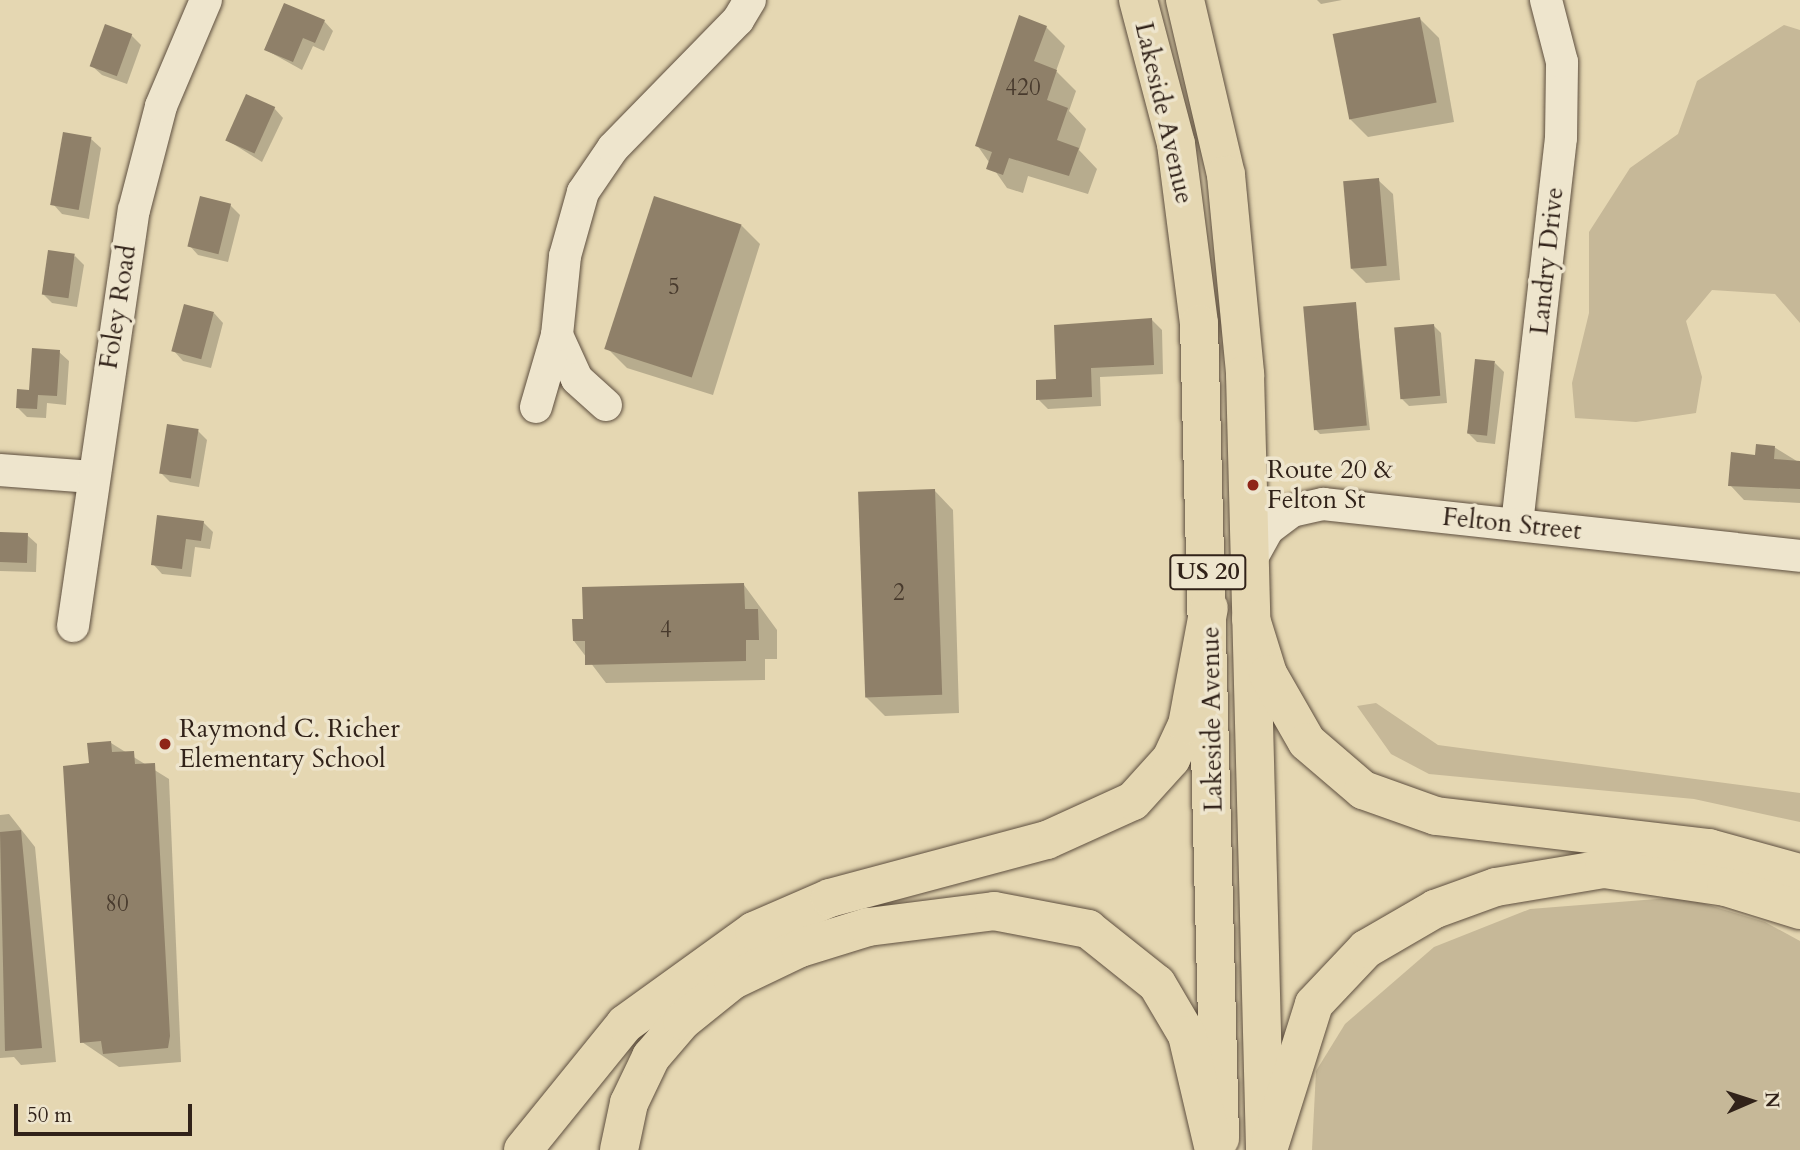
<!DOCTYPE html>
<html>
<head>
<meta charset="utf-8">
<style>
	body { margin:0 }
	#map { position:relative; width:1800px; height:1150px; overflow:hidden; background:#e5d7b2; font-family:Cardo,serif }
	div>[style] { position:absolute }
	.green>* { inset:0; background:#c6b898 }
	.shadow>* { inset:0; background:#0003 }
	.building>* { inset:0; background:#8f8069; transform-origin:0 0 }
	.roads { filter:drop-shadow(0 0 2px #5e4f3f) drop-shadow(0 0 2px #5e4f3f) }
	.minor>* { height:32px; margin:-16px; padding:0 16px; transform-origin:16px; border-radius:16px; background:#eee5cd }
	.major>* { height:38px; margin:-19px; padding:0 19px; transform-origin:19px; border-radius:19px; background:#e5d7b2 }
	.highway>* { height:38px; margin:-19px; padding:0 19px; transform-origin:19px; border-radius:19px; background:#e5d7b2 }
	.dots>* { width:19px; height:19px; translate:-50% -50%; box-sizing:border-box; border:4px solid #eee5cd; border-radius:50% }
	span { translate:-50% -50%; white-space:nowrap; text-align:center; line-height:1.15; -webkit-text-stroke:7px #eee5cd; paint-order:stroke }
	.number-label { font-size:23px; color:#483a2d }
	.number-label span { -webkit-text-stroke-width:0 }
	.shield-label span { padding:2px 5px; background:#eee5cd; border:2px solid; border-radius:5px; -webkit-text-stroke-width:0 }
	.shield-label { font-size:24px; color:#312219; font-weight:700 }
	.street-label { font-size:26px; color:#312219 }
	.poi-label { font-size:26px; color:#312219 }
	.left { translate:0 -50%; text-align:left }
	.north { position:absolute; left:1716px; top:1066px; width:70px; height:70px; -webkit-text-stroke:5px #eee5cd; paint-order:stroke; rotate:87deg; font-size:19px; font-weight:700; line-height:28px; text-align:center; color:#312219 }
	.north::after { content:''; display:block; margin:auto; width:24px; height:32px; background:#312219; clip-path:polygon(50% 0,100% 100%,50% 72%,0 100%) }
	.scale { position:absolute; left:14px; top:1104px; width:178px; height:32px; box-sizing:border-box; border:4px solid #312219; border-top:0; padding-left:9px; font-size:21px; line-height:24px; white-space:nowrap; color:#312219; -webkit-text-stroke:5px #eee5cd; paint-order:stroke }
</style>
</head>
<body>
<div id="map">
	<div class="green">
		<i style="clip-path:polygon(1784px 25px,1800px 30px,1800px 364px,1800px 323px,1775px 294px,1712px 290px,1686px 321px,1702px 377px,1696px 413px,1636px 422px,1575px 418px,1572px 383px,1589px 313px,1589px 232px,1630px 168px,1678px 134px,1697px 81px)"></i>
		<i style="clip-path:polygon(1376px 703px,1438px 745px,1800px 793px,1800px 822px,1694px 799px,1429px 774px,1391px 754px,1357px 706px)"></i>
		<i style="clip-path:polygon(1682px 897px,1765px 922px,1800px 941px,1800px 1150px,1312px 1150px,1316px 1071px,1345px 1024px,1434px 947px,1530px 909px)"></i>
	</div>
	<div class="shadow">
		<i style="clip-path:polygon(1317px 0,1342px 0,1321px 4px)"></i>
		<i style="clip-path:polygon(1420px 19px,1439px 38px,1454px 122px,1368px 137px,1349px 118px)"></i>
		<i style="clip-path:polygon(324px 21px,333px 31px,324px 51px,313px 46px,302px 70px,266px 50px)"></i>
		<i style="clip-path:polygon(1046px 27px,1065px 46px,1056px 71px,1076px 91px,1069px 111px,1086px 129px,1079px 150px,1097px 169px,1088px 194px,1028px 176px,1023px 193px,1007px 188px,977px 145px)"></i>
		<i style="clip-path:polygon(131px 35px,141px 45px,127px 84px,102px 75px,92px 66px)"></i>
		<i style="clip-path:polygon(274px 108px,283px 118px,262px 162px,227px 140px)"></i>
		<i style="clip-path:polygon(91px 139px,101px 148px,89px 219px,62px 214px,53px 204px)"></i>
		<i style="clip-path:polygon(1378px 180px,1393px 194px,1400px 280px,1366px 283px,1351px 268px)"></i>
		<i style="clip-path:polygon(230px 205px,240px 215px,228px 262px,198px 255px,189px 245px)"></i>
		<i style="clip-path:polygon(741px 225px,760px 244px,713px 395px,627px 368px,608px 349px)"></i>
		<i style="clip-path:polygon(75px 256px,84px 265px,77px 307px,52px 303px,43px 294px)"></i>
		<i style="clip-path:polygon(1355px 304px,1370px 430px,1320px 434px,1316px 430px)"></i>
		<i style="clip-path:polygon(214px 313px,223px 323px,211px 368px,183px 361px,174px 351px)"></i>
		<i style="clip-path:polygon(1152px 320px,1162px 330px,1163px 374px,1100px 377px,1101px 406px,1048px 409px,1038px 399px)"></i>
		<i style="clip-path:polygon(1434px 326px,1441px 333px,1447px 403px,1409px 406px,1402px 399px)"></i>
		<i style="clip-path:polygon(59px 352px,69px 361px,66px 405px,47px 403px,46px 418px,27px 417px,17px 407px)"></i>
		<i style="clip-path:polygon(1495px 363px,1504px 372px,1495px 444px,1477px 442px,1467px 432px)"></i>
		<i style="clip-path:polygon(198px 431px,207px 440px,199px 487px,170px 482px,161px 473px)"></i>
		<i style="clip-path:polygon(1774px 447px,1800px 463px,1800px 503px,1744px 500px,1730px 485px)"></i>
		<i style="clip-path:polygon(934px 490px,953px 510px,959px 713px,885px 716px,866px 697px)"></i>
		<i style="clip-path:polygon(203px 522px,213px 532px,210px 549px,195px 547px,191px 577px,162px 574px,153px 564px)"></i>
		<i style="clip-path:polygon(0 534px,27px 535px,37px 544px,36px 572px,0 571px)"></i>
		<i style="clip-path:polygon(744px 585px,777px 630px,777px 659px,765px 659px,765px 680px,606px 683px,574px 641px)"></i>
		<i style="clip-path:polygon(111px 743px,169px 779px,181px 1062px,119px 1067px,82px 1042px,91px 765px)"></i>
		<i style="clip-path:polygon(9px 814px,35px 847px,56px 1062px,21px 1065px,14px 1057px,0 1058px,0 815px)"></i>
	</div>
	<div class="building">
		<i style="clip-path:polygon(284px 3px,325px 20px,315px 43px,303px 38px,293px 62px,264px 50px)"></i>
		<i style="clip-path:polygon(1019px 15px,1047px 26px,1034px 61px,1057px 70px,1047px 100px,1068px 108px,1057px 140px,1079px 148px,1069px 176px,1009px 158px,1003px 175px,986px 169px,992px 152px,975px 146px)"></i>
		<i style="left:1420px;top:17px;width:87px;height:89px;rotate:79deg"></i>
		<i style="left:105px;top:24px;width:29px;height:45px;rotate:20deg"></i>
		<i style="left:246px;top:94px;width:32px;height:51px;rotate:24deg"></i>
		<i style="left:63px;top:132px;width:29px;height:74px;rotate:10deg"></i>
		<i style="left:1379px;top:178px;width:88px;height:36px;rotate:85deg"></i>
		<i style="left:200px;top:196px;width:32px;height:52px;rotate:14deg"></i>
		<i style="left:654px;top:196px;width:92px;height:161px;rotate:18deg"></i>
		<i style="left:48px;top:250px;width:27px;height:45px;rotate:8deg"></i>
		<i style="left:1356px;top:302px;width:124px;height:53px;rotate:85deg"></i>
		<i style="left:184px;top:304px;width:31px;height:49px;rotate:15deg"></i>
		<i style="clip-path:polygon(1152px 318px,1154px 365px,1091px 368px,1092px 397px,1036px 400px,1036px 380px,1056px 379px,1054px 325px)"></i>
		<i style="left:1434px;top:324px;width:72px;height:40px;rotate:85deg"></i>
		<i style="clip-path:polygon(32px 348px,60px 350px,57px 396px,38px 395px,37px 409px,16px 408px,17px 389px,29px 390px)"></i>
		<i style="left:1475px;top:359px;width:20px;height:75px;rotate:6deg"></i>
		<i style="left:167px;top:424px;width:32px;height:50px;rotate:9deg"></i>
		<i style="clip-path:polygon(1756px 444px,1775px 446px,1774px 459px,1800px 461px,1800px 489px,1728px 486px,1731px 452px,1755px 455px)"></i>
		<i style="left:935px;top:489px;width:206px;height:77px;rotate:88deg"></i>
		<i style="clip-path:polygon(157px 515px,204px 521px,201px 541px,186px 539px,182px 569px,151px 565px)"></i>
		<i style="left:0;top:532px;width:28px;height:30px;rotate:2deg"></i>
		<i style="clip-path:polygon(744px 583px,745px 609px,758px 609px,759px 640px,746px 640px,746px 661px,585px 665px,585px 641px,573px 641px,572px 619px,583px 619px,582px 587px)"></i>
		<i style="clip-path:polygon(111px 741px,112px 752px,134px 751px,135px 764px,155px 763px,170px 1036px,168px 1048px,103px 1054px,101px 1041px,80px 1043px,63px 766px,89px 763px,87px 743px)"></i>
		<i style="clip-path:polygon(21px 830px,42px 1048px,5px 1051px,0 832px)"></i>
	</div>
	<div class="roads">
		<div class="minor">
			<i style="left:557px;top:335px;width:48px;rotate:65.6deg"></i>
			<i style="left:577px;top:379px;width:39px;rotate:42deg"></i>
			<i style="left:536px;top:407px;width:75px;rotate:-73.7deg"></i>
			<i style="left:557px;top:335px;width:79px;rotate:-84.2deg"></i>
			<i style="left:565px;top:256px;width:66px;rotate:-74.3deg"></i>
			<i style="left:583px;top:192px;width:53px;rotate:-55.7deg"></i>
			<i style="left:613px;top:148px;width:179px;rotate:-45.7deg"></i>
			<i style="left:738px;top:20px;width:23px;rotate:-59deg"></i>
			<i style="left:0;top:470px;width:93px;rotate:4.3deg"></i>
			<i style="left:1517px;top:524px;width:388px;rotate:-83.5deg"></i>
			<i style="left:1561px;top:138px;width:76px;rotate:-89.2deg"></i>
			<i style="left:1562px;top:62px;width:64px;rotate:-104.5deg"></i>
			<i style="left:1249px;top:563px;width:39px;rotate:-61deg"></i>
			<i style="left:1268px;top:529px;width:30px;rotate:-37deg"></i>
			<i style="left:1292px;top:511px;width:32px;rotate:-13deg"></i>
			<i style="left:1323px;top:504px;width:480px;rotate:6.2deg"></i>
			<i style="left:73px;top:626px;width:420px;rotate:-81.7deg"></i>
			<i style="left:134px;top:210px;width:107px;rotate:-75.4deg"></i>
			<i style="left:161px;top:106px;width:115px;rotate:-67deg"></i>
		</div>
		<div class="major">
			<i style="left:1138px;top:0;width:149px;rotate:75.2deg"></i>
			<i style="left:1176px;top:144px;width:181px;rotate:82.7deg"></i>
			<i style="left:1199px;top:324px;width:815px;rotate:88.52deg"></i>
			<i style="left:1185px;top:0;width:180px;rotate:76.8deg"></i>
			<i style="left:1226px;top:175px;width:200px;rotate:84.5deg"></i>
			<i style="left:1245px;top:374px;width:776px;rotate:88.52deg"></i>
		</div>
		<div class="highway">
			<i style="left:1251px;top:619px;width:58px;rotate:72.8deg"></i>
			<i style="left:1268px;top:674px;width:78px;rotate:60.2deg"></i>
			<i style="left:1307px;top:742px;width:74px;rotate:40.6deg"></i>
			<i style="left:1363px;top:790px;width:77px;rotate:19.6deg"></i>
			<i style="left:1436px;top:816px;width:275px;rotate:6.7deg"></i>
			<i style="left:1709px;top:848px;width:94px;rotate:15.4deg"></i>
			<i style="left:523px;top:1150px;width:162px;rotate:-51deg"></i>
			<i style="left:625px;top:1024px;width:159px;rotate:-35.8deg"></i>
			<i style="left:754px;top:931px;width:83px;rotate:-23.5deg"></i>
			<i style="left:830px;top:898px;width:225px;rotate:-15deg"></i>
			<i style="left:1047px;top:840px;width:94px;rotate:-24.4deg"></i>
			<i style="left:1133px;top:801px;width:57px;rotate:-47.9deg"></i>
			<i style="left:1171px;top:759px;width:38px;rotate:-65deg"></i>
			<i style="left:1187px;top:725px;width:119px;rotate:-79.4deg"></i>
			<i style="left:619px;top:1150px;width:48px;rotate:-78deg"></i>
			<i style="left:629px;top:1103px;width:51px;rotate:-64.4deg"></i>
			<i style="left:651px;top:1057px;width:48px;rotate:-49.3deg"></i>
			<i style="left:682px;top:1021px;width:65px;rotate:-38.8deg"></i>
			<i style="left:733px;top:980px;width:74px;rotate:-25.5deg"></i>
			<i style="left:800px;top:948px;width:71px;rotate:-17.2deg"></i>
			<i style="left:868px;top:927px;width:127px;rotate:-7.2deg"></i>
			<i style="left:994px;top:911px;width:96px;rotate:10.8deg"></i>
			<i style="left:1088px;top:929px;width:88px;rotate:38.6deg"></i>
			<i style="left:1157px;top:984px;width:59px;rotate:59.5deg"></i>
			<i style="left:1187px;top:1035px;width:118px;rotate:76.8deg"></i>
			<i style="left:1268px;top:1150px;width:153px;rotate:-72.5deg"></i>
			<i style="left:1314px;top:1004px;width:76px;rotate:-46.6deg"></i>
			<i style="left:1366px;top:949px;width:80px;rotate:-30.1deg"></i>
			<i style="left:1435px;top:909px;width:65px;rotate:-19.8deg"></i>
			<i style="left:1496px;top:887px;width:109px;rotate:-9.5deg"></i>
			<i style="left:1604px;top:869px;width:123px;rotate:8.4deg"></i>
			<i style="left:1726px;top:887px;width:77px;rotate:17.3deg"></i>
		</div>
	</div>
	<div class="dots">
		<i style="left:1253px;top:485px;background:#8f2418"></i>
		<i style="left:165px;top:744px;background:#8f2418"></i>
	</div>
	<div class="number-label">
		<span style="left:1023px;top:88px">420</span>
		<span style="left:674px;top:287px">5</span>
		<span style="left:899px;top:593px">2</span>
		<span style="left:666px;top:630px">4</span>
		<span style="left:117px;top:904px">80</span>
	</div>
	<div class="shield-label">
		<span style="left:1208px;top:572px">US 20</span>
	</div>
	<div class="street-label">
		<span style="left:1164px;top:113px;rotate:77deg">Lakeside Avenue</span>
		<span style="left:1547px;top:261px;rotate:-84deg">Landry Drive</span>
		<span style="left:118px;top:307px;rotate:-81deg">Foley Road</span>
		<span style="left:1512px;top:524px;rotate:6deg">Felton Street</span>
		<span style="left:1212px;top:719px;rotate:-91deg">Lakeside Avenue</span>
	</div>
	<div class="poi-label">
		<span class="left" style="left:1267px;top:485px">Route 20 &amp;<br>Felton St</span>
		<span class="left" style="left:179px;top:744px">Raymond C. Richer<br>Elementary School</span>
	</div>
	<div class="north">N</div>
	<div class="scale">50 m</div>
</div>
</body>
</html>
